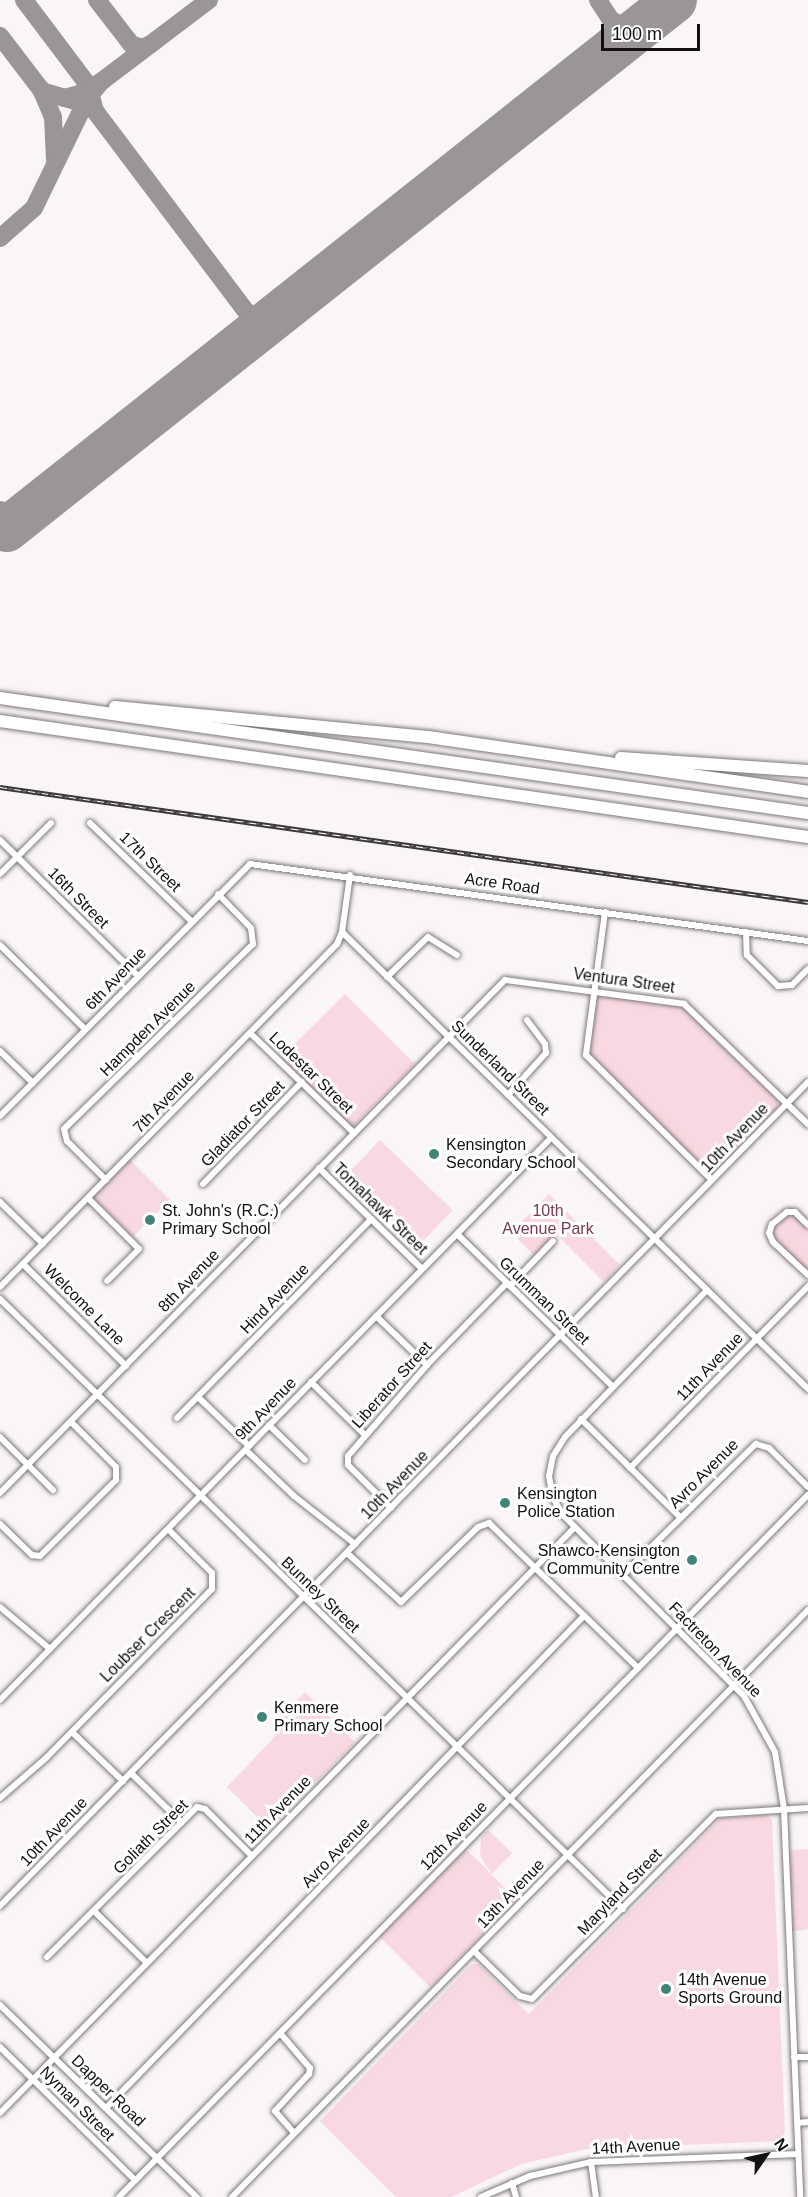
<!DOCTYPE html>
<html>
<head>
<meta charset="utf-8">
<style>
	body { margin:0 }
	#map { position:relative; width:808px; height:2197px; overflow:hidden; background:#faf5f6; font-family:Arial,sans-serif }
	div>[style] { position:absolute }
	.green>* { inset:0; background:#f9d9e1; transform-origin:0 0 }
	.taxiway>* { height:18px; margin:-9px; padding:0 9px; transform-origin:9px; border-radius:9px; background:#9a9698 }
	.runway>* { height:45px; margin:-22.5px; padding:0 22.5px; transform-origin:22.5px; border-radius:22.5px; background:#9a9698 }
	.roads { filter:drop-shadow(0 0 2px #7d797a) drop-shadow(0 0 2px #7d797a) }
	.street>* { height:6px; margin:-3px; padding:0 3px; transform-origin:3px; border-radius:3px; background:#fff }
	.highway>* { height:12px; margin:-6px; padding:0 6px; transform-origin:6px; border-radius:6px; background:#fff }
	.rail>* { height:4.5px; margin-top:-2.25px; transform-origin:0; background:repeating-linear-gradient(90deg,#fff 0 7px,#3b3839 0 14px); box-sizing:border-box; border-block:2px solid #3b3839 }
	.dots>* { width:16px; height:16px; translate:-50% -50%; box-sizing:border-box; border:3px solid #fff; border-radius:50% }
	span { translate:-50% -50%; white-space:nowrap; text-align:center; line-height:1.15; -webkit-text-stroke:6px #fff; paint-order:stroke }
	.street-label { font-size:16px; color:#121011 }
	.poi-label { font-size:16px; color:#121011 }
	.left { translate:0 -50%; text-align:left }
	.right { translate:-100% -50%; text-align:right }
	.park-label { font-size:16px; color:#79394f }
	.north { position:absolute; left:736px; top:2125px; width:60px; height:60px; -webkit-text-stroke:4px #fff; paint-order:stroke; rotate:56deg; font-size:16px; font-weight:700; line-height:24px; text-align:center; color:#121011 }
	.north::after { content:''; display:block; margin:auto; width:21px; height:27px; background:#121011; clip-path:polygon(50% 0,100% 100%,50% 72%,0 100%) }
	.scale { position:absolute; left:601px; top:24px; width:99px; height:27px; box-sizing:border-box; border:3px solid #121011; border-top:0; padding-left:8px; font-size:18px; line-height:21px; white-space:nowrap; color:#121011; -webkit-text-stroke:4px #fff; paint-order:stroke }
</style>
</head>
<body>
<div id="map">
	<div class="green">
		<i style="left:345px;top:994px;width:99px;height:91px;rotate:45deg"></i>
		<i style="clip-path:polygon(599px 996px,683px 1007px,777px 1098px,777px 1109px,718px 1170px,705px 1170px,588px 1054px,595px 1001px)"></i>
		<i style="left:380px;top:1140px;width:101px;height:50px;rotate:44deg"></i>
		<i style="left:128px;top:1158px;width:59px;height:57px;rotate:45deg"></i>
		<i style="clip-path:polygon(549px 1194px,620px 1265px,604px 1282px,557px 1235px,536px 1257px,511px 1233px)"></i>
		<i style="clip-path:polygon(795px 1212px,808px 1225px,808px 1275px,773px 1242px,770px 1230px,781px 1215px)"></i>
		<i style="clip-path:polygon(305px 1692px,355px 1742px,269px 1829px,227px 1787px,281px 1730px,275px 1723px)"></i>
		<i style="clip-path:polygon(767px 1815px,772px 1820px,785px 2133px,780px 2141px,587px 2149px,521px 2164px,451px 2197px,396px 2197px,320px 2121px,472px 1964px,478px 1964px,529px 2014px,721px 1818px)"></i>
		<i style="clip-path:polygon(488px 1830px,512px 1853px,492px 1874px,480px 1856px,481px 1837px)"></i>
		<i style="left:465px;top:1848px;width:74px;height:123px;rotate:45deg"></i>
		<i style="clip-path:polygon(808px 1849px,808px 1929px,789px 1932px,786px 1851px)"></i>
	</div>
	<div class="taxiway">
		<i style="left:24px;top:0;width:106px;rotate:53deg"></i>
		<i style="left:88px;top:85px;width:27px;rotate:75deg"></i>
		<i style="left:95px;top:111px;width:256px;rotate:53deg"></i>
		<i style="left:249px;top:315px;width:14px;rotate:82deg"></i>
		<i style="left:251px;top:329px;width:21px;rotate:129deg"></i>
		<i style="left:97px;top:0;width:56px;rotate:52.3deg"></i>
		<i style="left:131px;top:44px;width:12px;rotate:20deg"></i>
		<i style="left:142px;top:48px;width:10px;rotate:-24deg"></i>
		<i style="left:598px;top:0;width:38px;rotate:57deg"></i>
		<i style="left:619px;top:32px;width:11px;rotate:105deg"></i>
		<i style="left:616px;top:43px;width:15px;rotate:132deg"></i>
		<i style="left:615px;top:22px;width:16px;rotate:27deg"></i>
		<i style="left:629px;top:29px;width:17px;rotate:-21deg"></i>
		<i style="left:0;top:36px;width:69px;rotate:52.6deg"></i>
		<i style="left:42px;top:91px;width:34px;rotate:17deg"></i>
		<i style="left:41px;top:89px;width:30px;rotate:67deg"></i>
		<i style="left:53px;top:117px;width:42px;rotate:87.3deg"></i>
		<i style="left:64px;top:98px;width:16px;rotate:-15deg"></i>
		<i style="left:79px;top:94px;width:26px;rotate:-29deg"></i>
		<i style="left:102px;top:81px;width:134px;rotate:-37.1deg"></i>
		<i style="left:0;top:238px;width:45px;rotate:-41.4deg"></i>
		<i style="left:34px;top:208px;width:123px;rotate:-64.1deg"></i>
		<i style="left:88px;top:97px;width:21px;rotate:-49deg"></i>
		<i style="left:247px;top:312px;width:15px;rotate:28deg"></i>
		<i style="left:260px;top:319px;width:19px;rotate:-16deg"></i>
		<i style="left:0;top:510px;width:17px;rotate:13deg"></i>
		<i style="left:17px;top:514px;width:18px;rotate:-22deg"></i>
	</div>
	<div class="runway">
		<i style="left:6px;top:529px;width:852px;rotate:-38.38deg"></i>
	</div>
	<div class="roads">
		<div class="street">
			<i style="left:90px;top:823px;width:141px;rotate:44.1deg"></i>
			<i style="left:0;top:840px;width:194px;rotate:44.6deg"></i>
			<i style="left:0;top:874px;width:72px;rotate:-45deg"></i>
			<i style="left:350px;top:875px;width:58px;rotate:98deg"></i>
			<i style="left:342px;top:932px;width:653px;rotate:44.44deg"></i>
			<i style="left:605px;top:912px;width:144px;rotate:97.6deg"></i>
			<i style="left:586px;top:1055px;width:177px;rotate:44.8deg"></i>
			<i style="left:746px;top:932px;width:23px;rotate:88deg"></i>
			<i style="left:747px;top:955px;width:44px;rotate:45deg"></i>
			<i style="left:778px;top:986px;width:14px;rotate:-4deg"></i>
			<i style="left:792px;top:985px;width:23px;rotate:-45deg"></i>
			<i style="left:0;top:945px;width:120px;rotate:44.7deg"></i>
			<i style="left:387px;top:977px;width:57px;rotate:-44.3deg"></i>
			<i style="left:428px;top:937px;width:34px;rotate:32deg"></i>
			<i style="left:250px;top:1033px;width:144px;rotate:43.9deg"></i>
			<i style="left:0;top:1051px;width:46px;rotate:44.1deg"></i>
			<i style="left:508px;top:1095px;width:57px;rotate:-47.9deg"></i>
			<i style="left:546px;top:1053px;width:9px;rotate:-96deg"></i>
			<i style="left:545px;top:1044px;width:30px;rotate:-127deg"></i>
			<i style="left:0;top:1116px;width:355px;rotate:-45.2deg"></i>
			<i style="left:250px;top:864px;width:563px;rotate:7.86deg"></i>
			<i style="left:319px;top:1168px;width:144px;rotate:44.4deg"></i>
			<i style="left:106px;top:1180px;width:55px;rotate:-135deg"></i>
			<i style="left:67px;top:1141px;width:12px;rotate:-104deg"></i>
			<i style="left:64px;top:1129px;width:264px;rotate:-44.4deg"></i>
			<i style="left:253px;top:944px;width:16px;rotate:-97deg"></i>
			<i style="left:251px;top:928px;width:47px;rotate:-134.1deg"></i>
			<i style="left:203px;top:1184px;width:142px;rotate:-45.9deg"></i>
			<i style="left:88px;top:1198px;width:72px;rotate:45deg"></i>
			<i style="left:139px;top:1249px;width:45px;rotate:135deg"></i>
			<i style="left:0;top:1202px;width:60px;rotate:44.3deg"></i>
			<i style="left:808px;top:1225px;width:18px;rotate:-135deg"></i>
			<i style="left:795px;top:1212px;width:8px;rotate:180deg"></i>
			<i style="left:787px;top:1212px;width:19px;rotate:141deg"></i>
			<i style="left:772px;top:1224px;width:9px;rotate:108deg"></i>
			<i style="left:769px;top:1233px;width:10px;rotate:66deg"></i>
			<i style="left:773px;top:1242px;width:48px;rotate:43.3deg"></i>
			<i style="left:457px;top:1234px;width:217px;rotate:44.4deg"></i>
			<i style="left:23px;top:1264px;width:145px;rotate:44.7deg"></i>
			<i style="left:510px;top:1286px;width:62px;rotate:-46.3deg"></i>
			<i style="left:0;top:1287px;width:481px;rotate:-45.5deg"></i>
			<i style="left:337px;top:944px;width:13px;rotate:-67deg"></i>
			<i style="left:707px;top:1290px;width:204px;rotate:134deg"></i>
			<i style="left:565px;top:1437px;width:22px;rotate:122deg"></i>
			<i style="left:553px;top:1456px;width:20px;rotate:101deg"></i>
			<i style="left:549px;top:1476px;width:22px;rotate:80deg"></i>
			<i style="left:553px;top:1498px;width:21px;rotate:59deg"></i>
			<i style="left:564px;top:1516px;width:255px;rotate:45deg"></i>
			<i style="left:744px;top:1696px;width:64px;rotate:61deg"></i>
			<i style="left:775px;top:1752px;width:58px;rotate:81deg"></i>
			<i style="left:784px;top:1809px;width:388px;rotate:87.6deg"></i>
			<i style="left:0;top:1299px;width:872px;rotate:44.4deg"></i>
			<i style="left:376px;top:1316px;width:71px;rotate:43.9deg"></i>
			<i style="left:311px;top:1382px;width:76px;rotate:44.5deg"></i>
			<i style="left:198px;top:1397px;width:71px;rotate:43.9deg"></i>
			<i style="left:177px;top:1418px;width:278px;rotate:-45.7deg"></i>
			<i style="left:581px;top:1419px;width:139px;rotate:44.7deg"></i>
			<i style="left:269px;top:1425px;width:50px;rotate:44.2deg"></i>
			<i style="left:0;top:1437px;width:75px;rotate:45deg"></i>
			<i style="left:246px;top:1450px;width:66px;rotate:43.8deg"></i>
			<i style="left:294px;top:1496px;width:78px;rotate:38.2deg"></i>
			<i style="left:630px;top:1468px;width:255px;rotate:-45.6deg"></i>
			<i style="left:0;top:1493px;width:720px;rotate:-45.45deg"></i>
			<i style="left:505px;top:980px;width:181px;rotate:7.6deg"></i>
			<i style="left:684px;top:1004px;width:173px;rotate:44.1deg"></i>
			<i style="left:391px;top:1508px;width:61px;rotate:-135deg"></i>
			<i style="left:348px;top:1465px;width:9px;rotate:-90deg"></i>
			<i style="left:348px;top:1456px;width:121px;rotate:-49deg"></i>
			<i style="left:427px;top:1365px;width:115px;rotate:-45.7deg"></i>
			<i style="left:0;top:1524px;width:45px;rotate:44.1deg"></i>
			<i style="left:32px;top:1555px;width:8px;rotate:7deg"></i>
			<i style="left:40px;top:1556px;width:107px;rotate:-45deg"></i>
			<i style="left:116px;top:1480px;width:13px;rotate:-90deg"></i>
			<i style="left:116px;top:1467px;width:64px;rotate:-135deg"></i>
			<i style="left:347px;top:1553px;width:73px;rotate:42.2deg"></i>
			<i style="left:401px;top:1602px;width:107px;rotate:-44.2deg"></i>
			<i style="left:478px;top:1527px;width:12px;rotate:-20deg"></i>
			<i style="left:489px;top:1523px;width:208px;rotate:44.2deg"></i>
			<i style="left:623px;top:1575px;width:187px;rotate:-44.6deg"></i>
			<i style="left:756px;top:1444px;width:14px;rotate:17deg"></i>
			<i style="left:769px;top:1448px;width:55px;rotate:45deg"></i>
			<i style="left:0;top:1607px;width:65px;rotate:40deg"></i>
			<i style="left:0;top:1700px;width:787px;rotate:-45.57deg"></i>
			<i style="left:72px;top:1732px;width:71px;rotate:43.9deg"></i>
			<i style="left:131px;top:1773px;width:71px;rotate:44.4deg"></i>
			<i style="left:0;top:1798px;width:61px;rotate:-41deg"></i>
			<i style="left:46px;top:1758px;width:237px;rotate:-45.5deg"></i>
			<i style="left:212px;top:1589px;width:16px;rotate:-90deg"></i>
			<i style="left:212px;top:1573px;width:62px;rotate:-135deg"></i>
			<i style="left:0;top:1906px;width:1154px;rotate:-45.56deg"></i>
			<i style="left:94px;top:1911px;width:74px;rotate:44.5deg"></i>
			<i style="left:474px;top:1951px;width:64px;rotate:44.4deg"></i>
			<i style="left:520px;top:1996px;width:12px;rotate:14deg"></i>
			<i style="left:532px;top:1999px;width:261px;rotate:-45.2deg"></i>
			<i style="left:716px;top:1814px;width:92px;rotate:-3.7deg"></i>
			<i style="left:47px;top:1957px;width:212px;rotate:-45deg"></i>
			<i style="left:197px;top:1807px;width:8px;rotate:14deg"></i>
			<i style="left:205px;top:1809px;width:66px;rotate:45deg"></i>
			<i style="left:0;top:2005px;width:275px;rotate:44.3deg"></i>
			<i style="left:280px;top:2033px;width:46px;rotate:49.4deg"></i>
			<i style="left:310px;top:2068px;width:6px;rotate:99deg"></i>
			<i style="left:309px;top:2074px;width:50px;rotate:132.6deg"></i>
			<i style="left:275px;top:2111px;width:29px;rotate:49deg"></i>
			<i style="left:0;top:2047px;width:190px;rotate:44.6deg"></i>
			<i style="left:794px;top:2057px;width:14px"></i>
			<i style="left:106px;top:2108px;width:686px;rotate:-45.83deg"></i>
			<i style="left:0;top:2113px;width:821px;rotate:-45.54deg"></i>
			<i style="left:797px;top:2123px;width:11px;rotate:-5deg"></i>
			<i style="left:591px;top:2162px;width:35px;rotate:82deg"></i>
			<i style="left:512px;top:2183px;width:15px;rotate:74deg"></i>
			<i style="left:119px;top:2197px;width:984px;rotate:-45.54deg"></i>
			<i style="left:232px;top:2197px;width:822px;rotate:-45.54deg"></i>
			<i style="left:481px;top:2197px;width:53px;rotate:-23.2deg"></i>
			<i style="left:530px;top:2176px;width:63px;rotate:-12.9deg"></i>
			<i style="left:591px;top:2162px;width:207px;rotate:-2.2deg"></i>
		</div>
		<div class="highway">
			<i style="left:0;top:698px;width:816px;rotate:8.1deg"></i>
			<i style="left:115px;top:707px;width:314px;rotate:5.5deg"></i>
			<i style="left:428px;top:737px;width:384px;rotate:8.2deg"></i>
			<i style="left:0;top:721px;width:816px;rotate:8.17deg"></i>
			<i style="left:621px;top:758px;width:187px;rotate:4deg"></i>
		</div>
	</div>
	<div class="rail">
		<i style="left:0;top:787px;width:816px;rotate:8.1deg"></i>
	</div>
	<div class="dots">
		<i style="left:434px;top:1154px;background:#408478"></i>
		<i style="left:150px;top:1220px;background:#408478"></i>
		<i style="left:505px;top:1503px;background:#408478"></i>
		<i style="left:692px;top:1560px;background:#408478"></i>
		<i style="left:262px;top:1717px;background:#408478"></i>
		<i style="left:666px;top:1989px;background:#408478"></i>
	</div>
	<div class="street-label">
		<span style="left:150px;top:862px;rotate:44deg">17th Street</span>
		<span style="left:502px;top:884px;rotate:8deg">Acre Road</span>
		<span style="left:78px;top:898px;rotate:45deg">16th Street</span>
		<span style="left:116px;top:979px;rotate:-46deg">6th Avenue</span>
		<span style="left:624px;top:981px;rotate:8deg">Ventura Street</span>
		<span style="left:148px;top:1029px;rotate:-45deg">Hampden Avenue</span>
		<span style="left:500px;top:1068px;rotate:44deg">Sunderland Street</span>
		<span style="left:311px;top:1073px;rotate:44deg">Lodestar Street</span>
		<span style="left:164px;top:1102px;rotate:-46deg">7th Avenue</span>
		<span style="left:243px;top:1124px;rotate:-46deg">Gladiator Street</span>
		<span style="left:735px;top:1138px;rotate:-46deg">10th Avenue</span>
		<span style="left:380px;top:1209px;rotate:44deg">Tomahawk Street</span>
		<span style="left:189px;top:1281px;rotate:-46deg">8th Avenue</span>
		<span style="left:275px;top:1299px;rotate:-46deg">Hind Avenue</span>
		<span style="left:544px;top:1301px;rotate:44deg">Grumman Street</span>
		<span style="left:84px;top:1305px;rotate:45deg">Welcome Lane</span>
		<span style="left:710px;top:1367px;rotate:-46deg">11th Avenue</span>
		<span style="left:392px;top:1385px;rotate:-48deg">Liberator Street</span>
		<span style="left:266px;top:1409px;rotate:-46deg">9th Avenue</span>
		<span style="left:704px;top:1474px;rotate:-45deg">Avro Avenue</span>
		<span style="left:395px;top:1485px;rotate:-46deg">10th Avenue</span>
		<span style="left:320px;top:1595px;rotate:44deg">Bunney Street</span>
		<span style="left:148px;top:1635px;rotate:-45deg">Loubser Crescent</span>
		<span style="left:715px;top:1650px;rotate:46deg">Factreton Avenue</span>
		<span style="left:278px;top:1810px;rotate:-46deg">11th Avenue</span>
		<span style="left:54px;top:1832px;rotate:-46deg">10th Avenue</span>
		<span style="left:454px;top:1836px;rotate:-46deg">12th Avenue</span>
		<span style="left:151px;top:1837px;rotate:-45deg">Goliath Street</span>
		<span style="left:336px;top:1853px;rotate:-46deg">Avro Avenue</span>
		<span style="left:620px;top:1892px;rotate:-46deg">Maryland Street</span>
		<span style="left:511px;top:1894px;rotate:-46deg">13th Avenue</span>
		<span style="left:108px;top:2091px;rotate:44deg">Dapper Road</span>
		<span style="left:77px;top:2104px;rotate:45deg">Nyman Street</span>
		<span style="left:636px;top:2147px;rotate:-3deg">14th Avenue</span>
	</div>
	<div class="poi-label">
		<span class="left" style="left:446px;top:1154px">Kensington<br>Secondary School</span>
		<span class="left" style="left:162px;top:1220px">St. John's (R.C.)<br>Primary School</span>
		<span class="left" style="left:517px;top:1503px">Kensington<br>Police Station</span>
		<span class="right" style="left:680px;top:1560px">Shawco-Kensington<br>Community Centre</span>
		<span class="left" style="left:274px;top:1717px">Kenmere<br>Primary School</span>
		<span class="left" style="left:678px;top:1989px">14th Avenue<br>Sports Ground</span>
	</div>
	<div class="park-label">
		<span style="left:548px;top:1220px">10th<br>Avenue Park</span>
	</div>
	<div class="north">N</div>
	<div class="scale">100 m</div>
</div>
</body>
</html>
